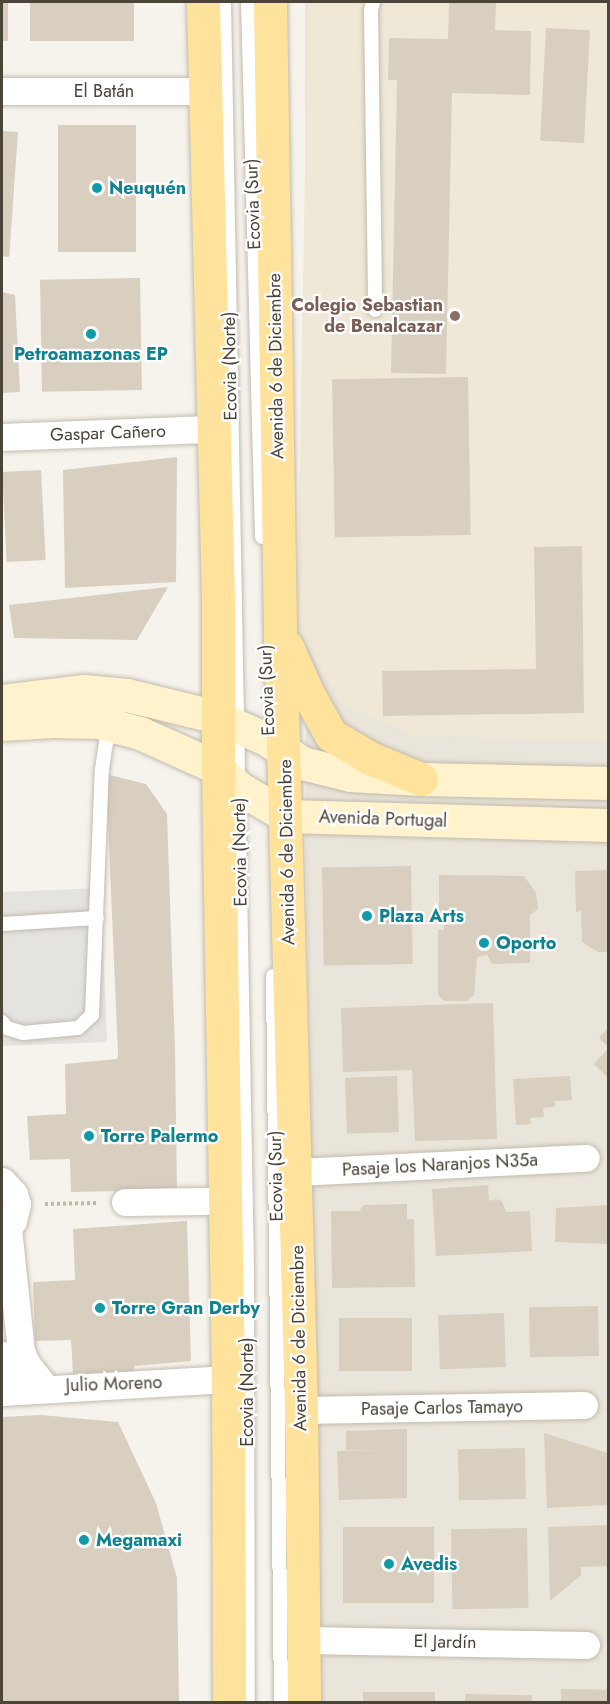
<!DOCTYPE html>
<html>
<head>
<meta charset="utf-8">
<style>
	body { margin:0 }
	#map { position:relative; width:610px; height:1704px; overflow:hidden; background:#f6f3ec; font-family:Jost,sans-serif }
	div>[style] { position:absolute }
	.residential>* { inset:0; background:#eae5da }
	.education>* { inset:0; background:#efe8d6 }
	.parking>* { inset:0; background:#e5e3e0 }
	.building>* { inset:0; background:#d8cfc1; transform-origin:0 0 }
	.path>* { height:4px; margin-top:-2px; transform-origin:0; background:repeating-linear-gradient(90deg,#c4b79f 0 3px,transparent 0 6px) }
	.roads { filter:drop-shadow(0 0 2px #c2bbae) drop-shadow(0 0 2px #c2bbae) }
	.lane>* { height:14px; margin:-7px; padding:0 7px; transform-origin:7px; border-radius:7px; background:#fff }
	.street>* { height:27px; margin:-13.5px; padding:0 13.5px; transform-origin:13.5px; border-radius:13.5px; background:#fff }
	.secondary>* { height:33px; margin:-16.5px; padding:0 16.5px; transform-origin:16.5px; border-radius:16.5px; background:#fff3cd }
	.primary>* { height:33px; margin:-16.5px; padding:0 16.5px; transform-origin:16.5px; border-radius:16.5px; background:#ffe39c }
	.dots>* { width:16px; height:16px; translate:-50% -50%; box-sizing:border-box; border:3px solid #fff; border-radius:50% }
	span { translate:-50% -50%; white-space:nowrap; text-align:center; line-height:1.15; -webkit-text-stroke:4.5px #fff; paint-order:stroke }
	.street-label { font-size:18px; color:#4b4439 }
	.culture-label { font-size:18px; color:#0d838f; font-weight:700 }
	.left { translate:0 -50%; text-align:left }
	.education-label { font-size:18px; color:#785e54; font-weight:700 }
	.right { translate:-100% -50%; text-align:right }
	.frame { position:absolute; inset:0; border:3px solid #4b4439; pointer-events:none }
</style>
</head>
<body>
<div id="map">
	<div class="residential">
		<i style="clip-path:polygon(305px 2px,608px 2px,608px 1702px,319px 1702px,306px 857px)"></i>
	</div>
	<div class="education">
		<i style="clip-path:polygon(308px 2px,608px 2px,608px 739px,414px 736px,342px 704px,297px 631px)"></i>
	</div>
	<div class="parking">
		<i style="clip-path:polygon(2px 874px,3px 892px,101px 888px,107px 1042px,2px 1046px)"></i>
	</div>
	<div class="building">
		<i style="left:2px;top:2px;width:6px;height:39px"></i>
		<i style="left:30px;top:2px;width:104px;height:39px"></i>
		<i style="clip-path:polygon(449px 2px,496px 2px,495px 30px,531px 31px,530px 95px,452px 93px,446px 374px,391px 373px,397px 80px,388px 80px,389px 38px,448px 39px)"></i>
		<i style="left:546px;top:28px;width:44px;height:113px;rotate:3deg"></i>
		<i style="left:58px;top:125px;width:78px;height:127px"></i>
		<i style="left:2px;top:131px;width:16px;height:125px;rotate:4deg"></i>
		<i style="left:140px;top:278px;width:112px;height:100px;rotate:89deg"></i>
		<i style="clip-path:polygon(2px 292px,15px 295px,20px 392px,2px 393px)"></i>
		<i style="left:468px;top:377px;width:158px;height:136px;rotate:89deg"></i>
		<i style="clip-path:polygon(177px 457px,176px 582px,65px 588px,63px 470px)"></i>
		<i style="left:41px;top:470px;width:90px;height:39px;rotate:87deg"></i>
		<i style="clip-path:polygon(582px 546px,584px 713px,383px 716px,382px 671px,536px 669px,534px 547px)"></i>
		<i style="clip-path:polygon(168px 587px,137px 640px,14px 638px,9px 605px)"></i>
		<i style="clip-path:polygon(106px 774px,146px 784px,167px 814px,175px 1050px,177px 1190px,71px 1192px,70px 1159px,30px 1160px,27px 1116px,66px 1114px,65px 1064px,117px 1059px,118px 1055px)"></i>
		<i style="left:411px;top:866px;width:98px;height:89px;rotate:89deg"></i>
		<i style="clip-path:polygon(608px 870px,608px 952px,598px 952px,582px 942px,581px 911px,576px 912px,575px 871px)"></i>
		<i style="clip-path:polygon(439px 875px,524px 876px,536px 893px,538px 909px,530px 915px,530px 963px,492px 964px,487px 955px,477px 957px,474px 995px,467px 1001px,444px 1001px,438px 995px,438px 930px,444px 930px,444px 923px,439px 923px)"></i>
		<i style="clip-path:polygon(493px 1003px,497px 1139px,415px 1141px,412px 1070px,343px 1072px,341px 1008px)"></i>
		<i style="clip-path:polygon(608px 1028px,608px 1047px,599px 1038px)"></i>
		<i style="clip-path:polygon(608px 1049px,608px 1078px,594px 1064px)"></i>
		<i style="left:397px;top:1076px;width:56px;height:52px;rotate:88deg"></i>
		<i style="clip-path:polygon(570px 1076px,572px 1100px,555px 1101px,555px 1107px,543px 1108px,544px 1117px,530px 1118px,531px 1124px,516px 1125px,513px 1079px)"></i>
		<i style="clip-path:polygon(488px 1185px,489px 1201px,496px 1199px,502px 1201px,506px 1212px,530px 1211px,532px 1251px,436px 1256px,432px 1189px)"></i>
		<i style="clip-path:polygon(407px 1204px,407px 1219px,414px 1219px,415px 1287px,332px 1288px,331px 1211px,359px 1211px,364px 1205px)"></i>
		<i style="clip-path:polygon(608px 1205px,608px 1244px,555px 1242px,556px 1208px)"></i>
		<i style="clip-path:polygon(187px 1221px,191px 1361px,134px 1366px,134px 1371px,73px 1374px,71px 1340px,35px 1341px,33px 1282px,75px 1280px,73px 1229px)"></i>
		<i style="left:598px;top:1306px;width:50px;height:69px;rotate:89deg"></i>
		<i style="left:504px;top:1313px;width:54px;height:66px;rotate:88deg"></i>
		<i style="left:339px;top:1318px;width:73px;height:53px"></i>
		<i style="clip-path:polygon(41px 1415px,118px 1422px,156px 1503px,177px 1578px,179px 1702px,2px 1702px,2px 1417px)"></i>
		<i style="clip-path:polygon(407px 1429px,407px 1498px,339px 1500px,337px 1451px,389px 1450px,346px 1450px,346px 1431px)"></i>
		<i style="clip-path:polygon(544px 1433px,608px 1453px,608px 1505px,547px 1508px)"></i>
		<i style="left:525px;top:1448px;width:51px;height:67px;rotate:89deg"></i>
		<i style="clip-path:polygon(608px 1525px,608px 1566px,581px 1567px,581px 1575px,550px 1601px,548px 1527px)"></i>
		<i style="left:343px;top:1527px;width:91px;height:76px"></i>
		<i style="left:527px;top:1528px;width:80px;height:76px;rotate:89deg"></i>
		<i style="left:561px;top:1689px;width:47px;height:13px;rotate:1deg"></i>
		<i style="left:435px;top:1692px;width:10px;height:72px;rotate:90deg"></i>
		<i style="left:465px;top:1694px;width:67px;height:8px;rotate:1deg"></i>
	</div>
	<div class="path">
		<i style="left:45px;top:1204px;width:52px;rotate:-1.1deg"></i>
	</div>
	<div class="roads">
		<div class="lane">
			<i style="left:224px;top:2px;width:1273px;rotate:88.96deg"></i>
			<i style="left:247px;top:1275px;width:427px;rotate:89.9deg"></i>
			<i style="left:248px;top:2px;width:535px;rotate:88.5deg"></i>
			<i style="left:373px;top:2px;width:8px;rotate:104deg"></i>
			<i style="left:371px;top:10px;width:300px;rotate:89.2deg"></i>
			<i style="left:2px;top:924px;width:95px;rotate:-3.6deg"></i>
			<i style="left:273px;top:976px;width:726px;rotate:89.37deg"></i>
			<i style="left:2px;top:1022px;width:8px;rotate:50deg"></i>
			<i style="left:7px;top:1028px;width:17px;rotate:17deg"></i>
			<i style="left:23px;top:1033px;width:55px;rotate:-5.2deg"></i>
			<i style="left:78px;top:1028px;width:19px;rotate:-43deg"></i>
			<i style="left:92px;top:1015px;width:245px;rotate:-87.7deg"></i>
			<i style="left:102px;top:770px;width:27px;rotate:-82deg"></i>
			<i style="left:106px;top:743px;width:19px;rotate:-62deg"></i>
		</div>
		<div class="street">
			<i style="left:2px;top:91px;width:204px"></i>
			<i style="left:2px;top:437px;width:212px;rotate:-2.2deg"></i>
			<i style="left:295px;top:1172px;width:291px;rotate:-2.8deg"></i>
			<i style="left:2px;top:1181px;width:18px;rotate:47deg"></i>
			<i style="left:14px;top:1194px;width:10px;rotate:73deg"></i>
			<i style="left:17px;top:1204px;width:17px;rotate:103deg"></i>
			<i style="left:13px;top:1221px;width:16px;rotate:135deg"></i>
			<i style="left:125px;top:1202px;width:81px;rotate:-0.7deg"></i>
			<i style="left:8px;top:1228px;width:124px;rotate:84deg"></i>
			<i style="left:21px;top:1351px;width:13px;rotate:67deg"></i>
			<i style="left:26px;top:1363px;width:31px;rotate:52deg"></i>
			<i style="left:2px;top:1355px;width:37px;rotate:68deg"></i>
			<i style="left:2px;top:1392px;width:226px;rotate:-3.3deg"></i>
			<i style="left:301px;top:1410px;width:283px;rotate:-1deg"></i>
			<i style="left:304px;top:1640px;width:282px;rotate:1deg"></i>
		</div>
		<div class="secondary">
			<i style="left:2px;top:701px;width:83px;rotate:-7deg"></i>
			<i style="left:84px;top:691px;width:43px;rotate:5.3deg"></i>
			<i style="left:127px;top:695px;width:93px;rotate:13.7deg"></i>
			<i style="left:217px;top:717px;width:56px;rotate:24.3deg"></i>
			<i style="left:268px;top:740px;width:41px;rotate:34.1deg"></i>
			<i style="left:302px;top:763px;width:49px;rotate:14deg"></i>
			<i style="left:350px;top:775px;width:71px;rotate:3.2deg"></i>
			<i style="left:421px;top:779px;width:187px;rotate:1.2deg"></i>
			<i style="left:2px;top:724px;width:52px;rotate:-3.3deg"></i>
			<i style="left:54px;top:721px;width:45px;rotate:1.3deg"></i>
			<i style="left:99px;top:722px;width:42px;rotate:15deg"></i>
			<i style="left:140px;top:733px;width:85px;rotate:24.2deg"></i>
			<i style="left:218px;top:768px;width:29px;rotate:44deg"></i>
			<i style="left:239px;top:788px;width:55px;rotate:30.8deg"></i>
			<i style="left:286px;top:816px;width:322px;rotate:1.6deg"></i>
		</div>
		<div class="primary">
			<i style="left:203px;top:2px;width:595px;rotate:88.56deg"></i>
			<i style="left:218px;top:597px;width:171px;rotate:90deg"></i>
			<i style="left:218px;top:768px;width:611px;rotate:89.06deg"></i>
			<i style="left:228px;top:1379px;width:323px;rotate:89.8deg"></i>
			<i style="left:270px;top:2px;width:631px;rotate:89.09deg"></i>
			<i style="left:280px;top:633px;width:777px;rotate:88.45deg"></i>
			<i style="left:301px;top:1410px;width:292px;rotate:89.4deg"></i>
			<i style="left:287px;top:647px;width:51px;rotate:65.9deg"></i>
			<i style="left:308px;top:694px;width:47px;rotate:60.7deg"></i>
			<i style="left:331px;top:735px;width:45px;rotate:30.5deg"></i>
			<i style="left:370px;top:758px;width:55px;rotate:22.4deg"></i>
		</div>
	</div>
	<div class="dots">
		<i style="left:97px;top:188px;background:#0f9aa8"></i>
		<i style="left:455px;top:316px;background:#8d6e63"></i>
		<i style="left:91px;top:334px;background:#0f9aa8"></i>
		<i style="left:367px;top:916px;background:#0f9aa8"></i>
		<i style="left:484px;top:943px;background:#0f9aa8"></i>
		<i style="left:89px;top:1136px;background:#0f9aa8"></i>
		<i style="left:100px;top:1308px;background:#0f9aa8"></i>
		<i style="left:84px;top:1540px;background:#0f9aa8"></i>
		<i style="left:389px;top:1564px;background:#0f9aa8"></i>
	</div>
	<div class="street-label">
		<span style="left:104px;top:91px">El Batán</span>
		<span style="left:253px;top:204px;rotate:-92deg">Ecovia (Sur)</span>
		<span style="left:230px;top:366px;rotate:-91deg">Ecovia (Norte)</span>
		<span style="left:276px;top:366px;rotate:-91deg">Avenida 6 de Diciembre</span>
		<span style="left:108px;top:433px;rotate:-2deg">Gaspar Cañero</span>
		<span style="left:267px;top:690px;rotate:-92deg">Ecovia (Sur)</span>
		<span style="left:383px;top:819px;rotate:2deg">Avenida Portugal</span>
		<span style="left:240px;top:852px;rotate:-91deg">Ecovia (Norte)</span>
		<span style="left:287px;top:852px;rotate:-91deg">Avenida 6 de Diciembre</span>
		<span style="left:440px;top:1165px;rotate:-3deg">Pasaje los Naranjos N35a</span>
		<span style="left:276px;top:1176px;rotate:-91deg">Ecovia (Sur)</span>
		<span style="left:299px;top:1338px;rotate:-91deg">Avenida 6 de Diciembre</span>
		<span style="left:114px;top:1384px;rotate:-2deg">Julio Moreno</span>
		<span style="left:247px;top:1392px;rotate:-90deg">Ecovia (Norte)</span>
		<span style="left:442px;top:1408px;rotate:-1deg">Pasaje Carlos Tamayo</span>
		<span style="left:445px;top:1642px;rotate:1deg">El Jardín</span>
	</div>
	<div class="culture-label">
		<span class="left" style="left:109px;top:188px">Neuquén</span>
		<span style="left:91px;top:354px">Petroamazonas EP</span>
		<span class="left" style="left:379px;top:916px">Plaza Arts</span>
		<span class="left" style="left:496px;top:943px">Oporto</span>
		<span class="left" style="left:101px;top:1136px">Torre Palermo</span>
		<span class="left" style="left:112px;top:1308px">Torre Gran Derby</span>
		<span class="left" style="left:96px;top:1540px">Megamaxi</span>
		<span class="left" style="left:401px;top:1564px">Avedis</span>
	</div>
	<div class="education-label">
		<span class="right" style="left:443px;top:316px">Colegio Sebastian<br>de Benalcazar</span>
	</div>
	<div class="frame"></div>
</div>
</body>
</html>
